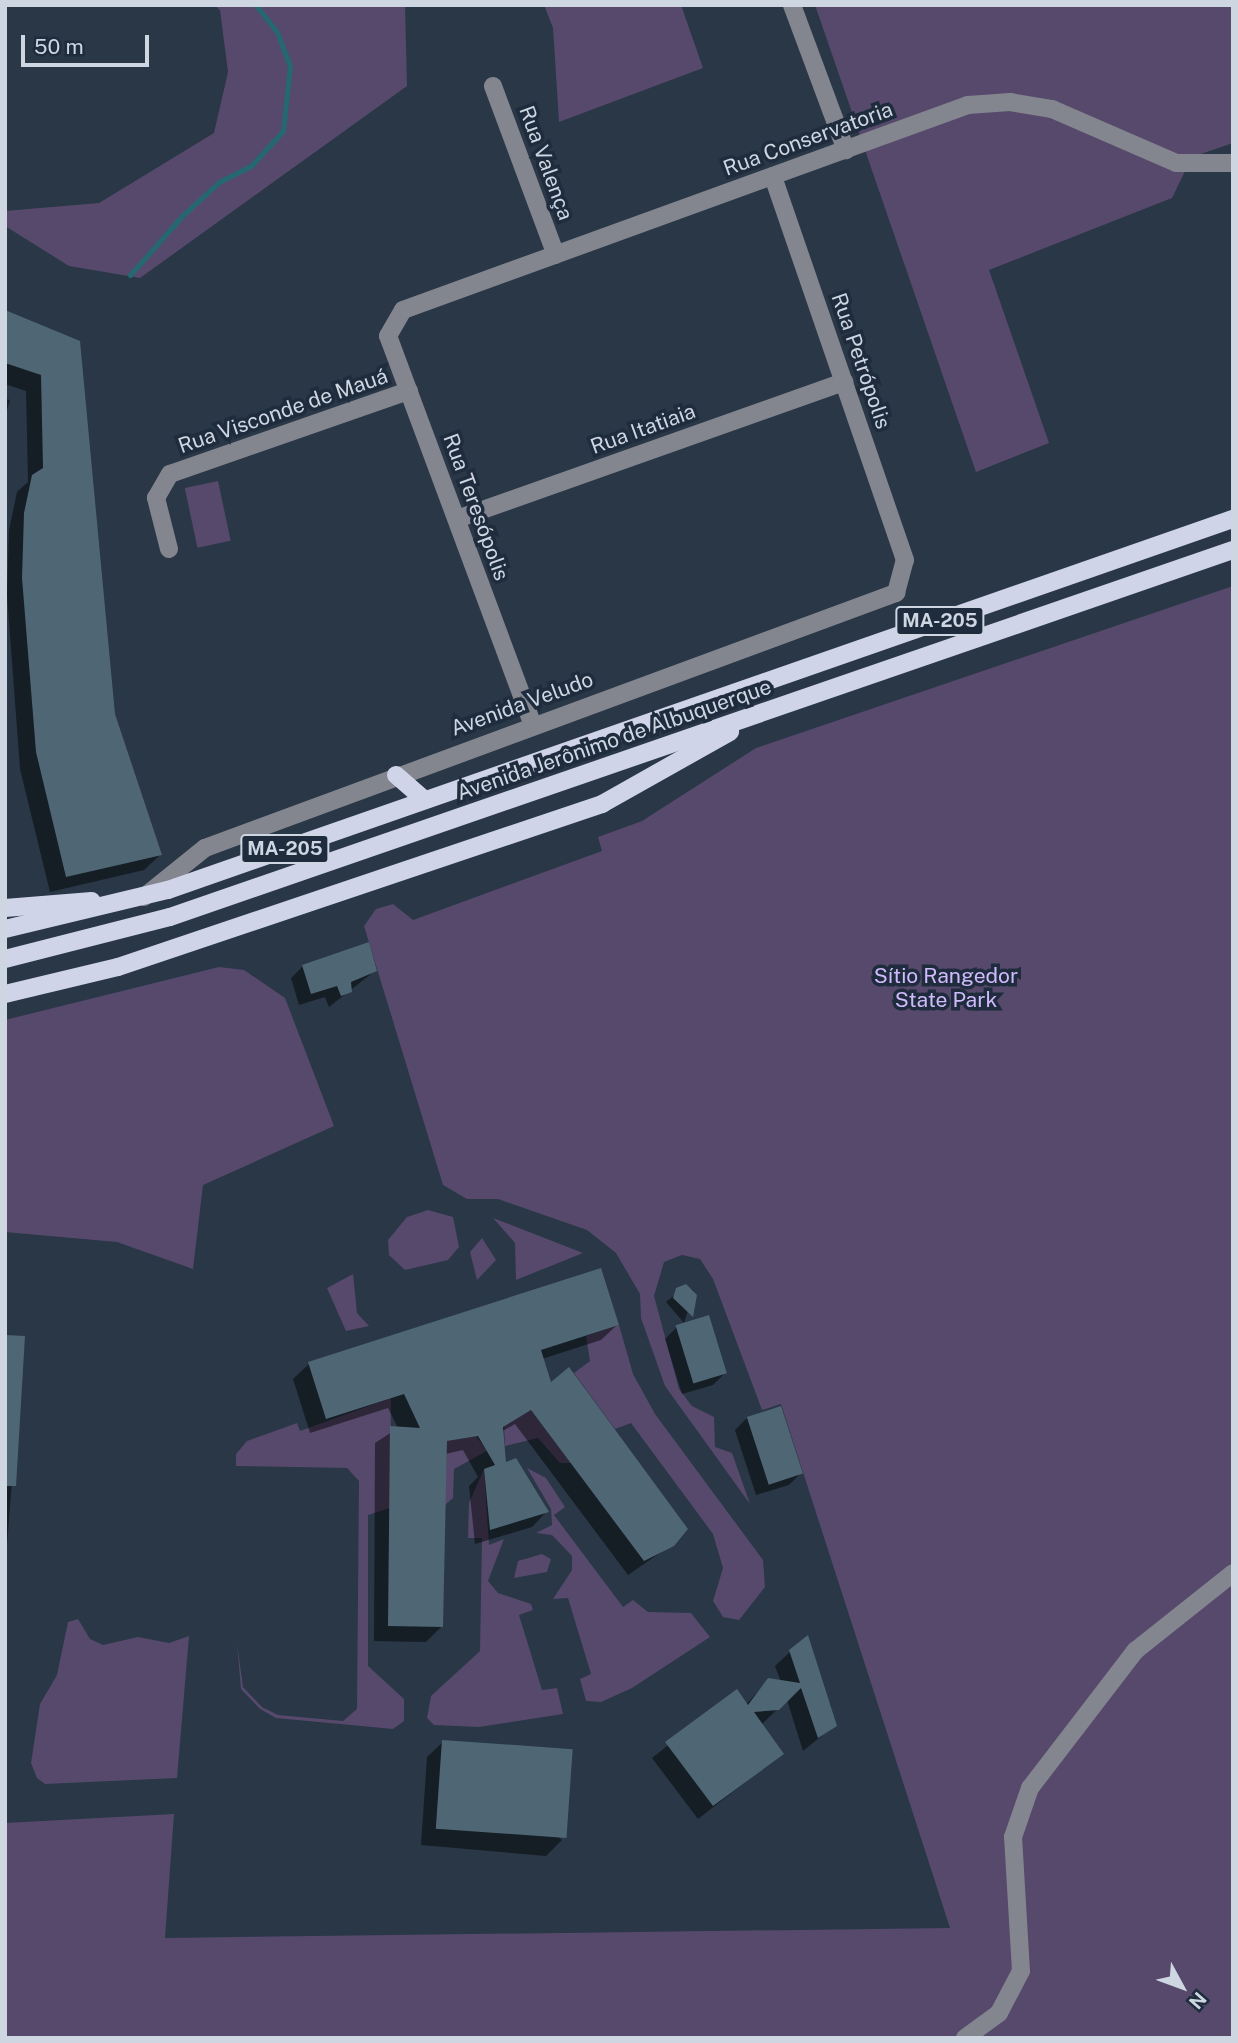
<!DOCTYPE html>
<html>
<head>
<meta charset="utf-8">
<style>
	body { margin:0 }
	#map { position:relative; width:1238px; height:2043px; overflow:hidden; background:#293747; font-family:"Public Sans",sans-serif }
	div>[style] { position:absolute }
	.green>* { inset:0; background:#56496c; transform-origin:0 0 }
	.shadow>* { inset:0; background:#0007 }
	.stream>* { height:5px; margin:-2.5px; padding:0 2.5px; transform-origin:2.5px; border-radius:2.5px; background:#256872 }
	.building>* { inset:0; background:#4f6774; transform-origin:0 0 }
	.minor>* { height:18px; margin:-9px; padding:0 9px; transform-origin:9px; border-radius:9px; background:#83858f }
	.major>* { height:18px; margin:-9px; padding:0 9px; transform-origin:9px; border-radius:9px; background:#d0d4e9 }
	span { translate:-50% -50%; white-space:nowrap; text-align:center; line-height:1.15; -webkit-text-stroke:7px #1f2c3d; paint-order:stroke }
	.shield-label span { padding:2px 5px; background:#1f2c3d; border:2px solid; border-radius:5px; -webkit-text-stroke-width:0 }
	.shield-label { font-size:19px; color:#ced6e1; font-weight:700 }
	.street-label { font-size:21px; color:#ced6e1 }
	.park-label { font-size:21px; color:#d1bafb }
	.frame { position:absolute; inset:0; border:7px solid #ced6e1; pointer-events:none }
	.north { position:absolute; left:1147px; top:1952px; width:70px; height:70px; -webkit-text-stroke:5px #1f2c3d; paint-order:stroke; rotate:131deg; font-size:19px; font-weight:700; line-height:28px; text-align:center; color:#ced6e1 }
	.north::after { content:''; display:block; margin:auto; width:24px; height:32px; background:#ced6e1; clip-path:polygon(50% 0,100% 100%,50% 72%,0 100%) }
	.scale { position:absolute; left:21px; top:35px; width:128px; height:32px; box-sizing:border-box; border:4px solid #ced6e1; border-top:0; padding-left:9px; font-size:21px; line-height:24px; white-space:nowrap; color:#ced6e1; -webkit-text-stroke:5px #1f2c3d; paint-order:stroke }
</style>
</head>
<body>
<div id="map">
	<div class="green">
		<i style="clip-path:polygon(214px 5px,405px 5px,407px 86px,140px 278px,69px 266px,5px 226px,5px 211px,99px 203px,214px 133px,228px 72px,220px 10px)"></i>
		<i style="clip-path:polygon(544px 5px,681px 5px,703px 68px,559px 122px,553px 28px)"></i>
		<i style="clip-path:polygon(815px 5px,1233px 5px,1233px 143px,1192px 157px,1172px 198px,989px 270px,1049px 443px,976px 472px)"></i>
		<i style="left:218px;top:481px;width:61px;height:34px;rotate:78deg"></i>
		<i style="clip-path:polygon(1233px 586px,1233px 2038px,5px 2038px,5px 1823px,174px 1814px,165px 1938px,950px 1928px,781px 1404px,762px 1410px,713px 1279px,700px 1259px,682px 1255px,664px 1262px,654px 1296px,679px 1389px,692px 1406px,714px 1417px,715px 1447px,732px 1453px,750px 1504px,665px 1386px,641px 1318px,640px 1294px,616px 1253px,587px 1230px,498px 1199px,467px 1199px,443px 1185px,364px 926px,376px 909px,393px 904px,413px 920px,602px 851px,598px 837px,642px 821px,756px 748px)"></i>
		<i style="clip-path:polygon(219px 967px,244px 970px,285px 998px,334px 1126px,203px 1185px,193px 1269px,117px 1242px,5px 1232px,5px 1020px)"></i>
		<i style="clip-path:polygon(428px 1210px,453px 1217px,459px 1247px,448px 1260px,405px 1270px,389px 1255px,388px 1240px,407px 1217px)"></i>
		<i style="clip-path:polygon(493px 1218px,583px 1253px,516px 1280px,515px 1243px)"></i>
		<i style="clip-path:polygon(482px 1238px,496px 1260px,477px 1280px,470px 1252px)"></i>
		<i style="clip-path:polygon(353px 1274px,357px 1313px,369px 1326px,346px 1331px,327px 1288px)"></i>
		<i style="clip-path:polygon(619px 1325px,633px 1374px,655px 1414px,763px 1560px,765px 1587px,739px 1620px,723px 1617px,713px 1601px,723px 1568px,713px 1534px,631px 1423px,615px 1429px,574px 1373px,590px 1361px,586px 1336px)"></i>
		<i style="clip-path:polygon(391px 1398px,390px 1508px,368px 1515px,368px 1666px,404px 1699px,404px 1721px,393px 1729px,276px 1718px,260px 1709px,241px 1689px,237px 1643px,243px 1687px,262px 1707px,278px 1715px,343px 1721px,357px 1709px,359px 1481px,347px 1468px,236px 1466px,236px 1454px,247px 1441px,297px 1423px,300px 1431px)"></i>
		<i style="clip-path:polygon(531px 1410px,571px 1463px,560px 1463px,538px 1438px,505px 1446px,504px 1426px)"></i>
		<i style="clip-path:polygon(476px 1436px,487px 1451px,454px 1469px,453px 1498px,445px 1505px,447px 1441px)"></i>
		<i style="clip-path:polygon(527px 1468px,546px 1478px,565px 1507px,554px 1515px,623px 1607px,633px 1600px,648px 1612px,691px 1613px,710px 1637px,632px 1688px,601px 1702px,586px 1701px,580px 1679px,591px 1674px,568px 1598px,553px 1599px,572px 1570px,572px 1556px,552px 1535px,536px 1533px,552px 1525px,551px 1509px)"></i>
		<i style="clip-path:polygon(484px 1469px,489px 1545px,504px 1539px,488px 1581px,498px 1593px,531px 1604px,533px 1610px,519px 1615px,542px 1690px,557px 1688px,563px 1714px,479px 1727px,434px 1725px,427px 1718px,431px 1696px,480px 1651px,482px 1538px,468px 1538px,469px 1503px)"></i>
		<i style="clip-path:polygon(542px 1554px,551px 1559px,547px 1572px,514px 1578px,518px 1561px)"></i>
		<i style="clip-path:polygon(78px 1619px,90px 1639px,103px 1645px,138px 1637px,169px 1643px,189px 1636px,177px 1778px,45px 1784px,37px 1778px,31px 1763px,40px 1704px,57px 1675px,68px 1622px)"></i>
	</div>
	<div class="shadow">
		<i style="clip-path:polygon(5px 312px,78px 342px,113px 714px,160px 855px,144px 870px,50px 892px,20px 769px,7px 595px,9px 530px,17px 492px,28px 482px,26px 391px,5px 384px)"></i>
		<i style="clip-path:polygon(5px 399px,10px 400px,5px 417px)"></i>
		<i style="clip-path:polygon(303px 966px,376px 970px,329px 1007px,325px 997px,299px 1005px,291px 978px)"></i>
		<i style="clip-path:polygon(686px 1286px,694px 1291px,684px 1323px,666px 1302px)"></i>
		<i style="clip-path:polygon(617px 1325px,601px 1340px,542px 1359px,550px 1385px,673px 1544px,628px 1575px,515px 1424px,501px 1432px,505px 1464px,547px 1511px,532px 1527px,475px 1544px,469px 1486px,478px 1477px,463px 1450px,445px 1454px,441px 1627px,426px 1642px,374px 1641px,375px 1443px,398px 1428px,388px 1408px,310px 1433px,293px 1379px,309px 1364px)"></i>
		<i style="clip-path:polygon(677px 1327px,725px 1373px,713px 1385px,682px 1394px,665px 1339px)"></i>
		<i style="clip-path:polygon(5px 1337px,23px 1338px,5px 1571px)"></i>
		<i style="clip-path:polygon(747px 1418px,801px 1473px,789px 1485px,756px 1495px,735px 1430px)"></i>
		<i style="clip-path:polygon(790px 1652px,835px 1725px,803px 1751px,787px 1700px,761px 1725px,782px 1754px,698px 1819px,652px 1758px,736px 1691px,746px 1705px,768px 1680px,781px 1682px,775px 1666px)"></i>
		<i style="clip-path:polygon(443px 1742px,562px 1840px,546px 1856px,421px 1845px,427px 1757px)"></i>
	</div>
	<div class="stream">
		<i style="left:130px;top:275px;width:79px;rotate:-48.6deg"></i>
		<i style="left:182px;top:216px;width:50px;rotate:-42.6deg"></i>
		<i style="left:219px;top:182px;width:36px;rotate:-27deg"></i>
		<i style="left:251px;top:166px;width:47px;rotate:-47.6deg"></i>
		<i style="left:283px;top:131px;width:65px;rotate:-83.9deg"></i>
		<i style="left:290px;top:66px;width:36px;rotate:-111deg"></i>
		<i style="left:277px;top:32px;width:34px;rotate:-128deg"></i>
	</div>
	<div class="building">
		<i style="clip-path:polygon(5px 310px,80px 341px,115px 714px,162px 855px,66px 877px,36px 752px,22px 578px,24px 513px,32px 475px,43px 468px,41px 375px,5px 363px)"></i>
		<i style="clip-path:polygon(369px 942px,377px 971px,351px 982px,352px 992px,341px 996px,337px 986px,311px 994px,302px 965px)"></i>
		<i style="clip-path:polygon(601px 1268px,619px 1325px,541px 1350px,551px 1382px,569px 1367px,688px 1529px,674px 1546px,644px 1561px,531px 1410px,503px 1427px,506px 1462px,516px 1458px,549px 1512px,490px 1530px,484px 1469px,495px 1465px,478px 1436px,447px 1441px,443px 1627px,388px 1626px,390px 1426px,420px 1428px,404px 1394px,326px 1419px,308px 1362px)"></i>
		<i style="clip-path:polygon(686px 1284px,697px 1295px,693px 1317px,673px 1298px,676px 1288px)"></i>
		<i style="left:709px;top:1315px;width:61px;height:35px;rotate:73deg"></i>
		<i style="clip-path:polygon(5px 1335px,25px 1336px,16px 1486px,5px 1486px)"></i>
		<i style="left:781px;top:1406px;width:71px;height:36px;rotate:72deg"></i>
		<i style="clip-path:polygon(808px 1635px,837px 1726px,818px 1738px,801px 1688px,779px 1710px,754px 1712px,784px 1754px,713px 1806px,665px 1742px,737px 1689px,748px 1705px,768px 1678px,800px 1683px,789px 1650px)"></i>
		<i style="left:442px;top:1740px;width:131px;height:89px;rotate:4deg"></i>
	</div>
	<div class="minor">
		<i style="left:792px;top:5px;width:155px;rotate:69.6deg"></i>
		<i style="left:493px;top:86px;width:180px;rotate:69.6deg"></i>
		<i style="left:457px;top:519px;width:411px;rotate:-19.5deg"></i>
		<i style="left:169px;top:549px;width:53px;rotate:-104.3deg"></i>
		<i style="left:156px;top:498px;width:28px;rotate:-60deg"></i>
		<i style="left:170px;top:474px;width:253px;rotate:-19.2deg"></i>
		<i style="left:532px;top:723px;width:413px;rotate:-110.4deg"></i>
		<i style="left:388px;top:336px;width:30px;rotate:-60deg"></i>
		<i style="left:403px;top:310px;width:601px;rotate:-19.94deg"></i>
		<i style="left:968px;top:105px;width:42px;rotate:-4.1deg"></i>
		<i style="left:1010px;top:102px;width:43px;rotate:9.5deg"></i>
		<i style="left:1052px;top:109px;width:135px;rotate:23.5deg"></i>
		<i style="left:1176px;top:163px;width:57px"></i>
		<i style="left:144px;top:897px;width:78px;rotate:-38.8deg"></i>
		<i style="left:205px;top:848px;width:737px;rotate:-20.26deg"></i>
		<i style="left:896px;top:593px;width:34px;rotate:-75deg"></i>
		<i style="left:905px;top:560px;width:406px;rotate:-109deg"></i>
		<i style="left:965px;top:2038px;width:42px;rotate:-36.3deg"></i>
		<i style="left:999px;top:2013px;width:47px;rotate:-62.4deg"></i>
		<i style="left:1021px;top:1971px;width:134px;rotate:-93.4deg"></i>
		<i style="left:1013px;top:1837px;width:52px;rotate:-70.9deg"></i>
		<i style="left:1030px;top:1788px;width:173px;rotate:-52.5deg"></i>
		<i style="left:1135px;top:1651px;width:125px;rotate:-38.5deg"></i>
	</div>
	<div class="major">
		<i style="left:396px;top:775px;width:38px;rotate:41deg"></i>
		<i style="left:5px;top:908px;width:87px;rotate:-4.6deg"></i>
		<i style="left:5px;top:929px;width:168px;rotate:-13.5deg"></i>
		<i style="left:168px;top:890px;width:1128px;rotate:-19.21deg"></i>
		<i style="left:5px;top:959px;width:170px;rotate:-14.3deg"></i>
		<i style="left:170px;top:917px;width:1125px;rotate:-19.05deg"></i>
		<i style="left:5px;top:994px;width:116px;rotate:-13.4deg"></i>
		<i style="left:118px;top:967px;width:511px;rotate:-18.61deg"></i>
		<i style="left:602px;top:804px;width:147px;rotate:-29.4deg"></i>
	</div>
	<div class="shield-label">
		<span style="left:940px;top:621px">MA-205</span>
		<span style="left:285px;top:849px">MA-205</span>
	</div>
	<div class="street-label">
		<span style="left:808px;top:139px;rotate:-20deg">Rua Conservatoria</span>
		<span style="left:546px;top:163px;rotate:70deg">Rua Valença</span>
		<span style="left:861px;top:361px;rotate:71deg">Rua Petrópolis</span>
		<span style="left:283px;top:411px;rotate:-19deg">Rua Visconde de Mauá</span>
		<span style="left:643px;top:429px;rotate:-20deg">Rua Itatiaia</span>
		<span style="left:476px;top:507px;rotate:70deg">Rua Teresópolis</span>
		<span style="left:522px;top:704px;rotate:-20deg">Avenida Veludo</span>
		<span style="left:614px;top:740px;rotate:-19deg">Avenida Jerônimo de Albuquerque</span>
	</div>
	<div class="park-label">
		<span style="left:946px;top:988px">Sítio Rangedor<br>State Park</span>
	</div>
	<div class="frame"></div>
	<div class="north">N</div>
	<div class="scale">50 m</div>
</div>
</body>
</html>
